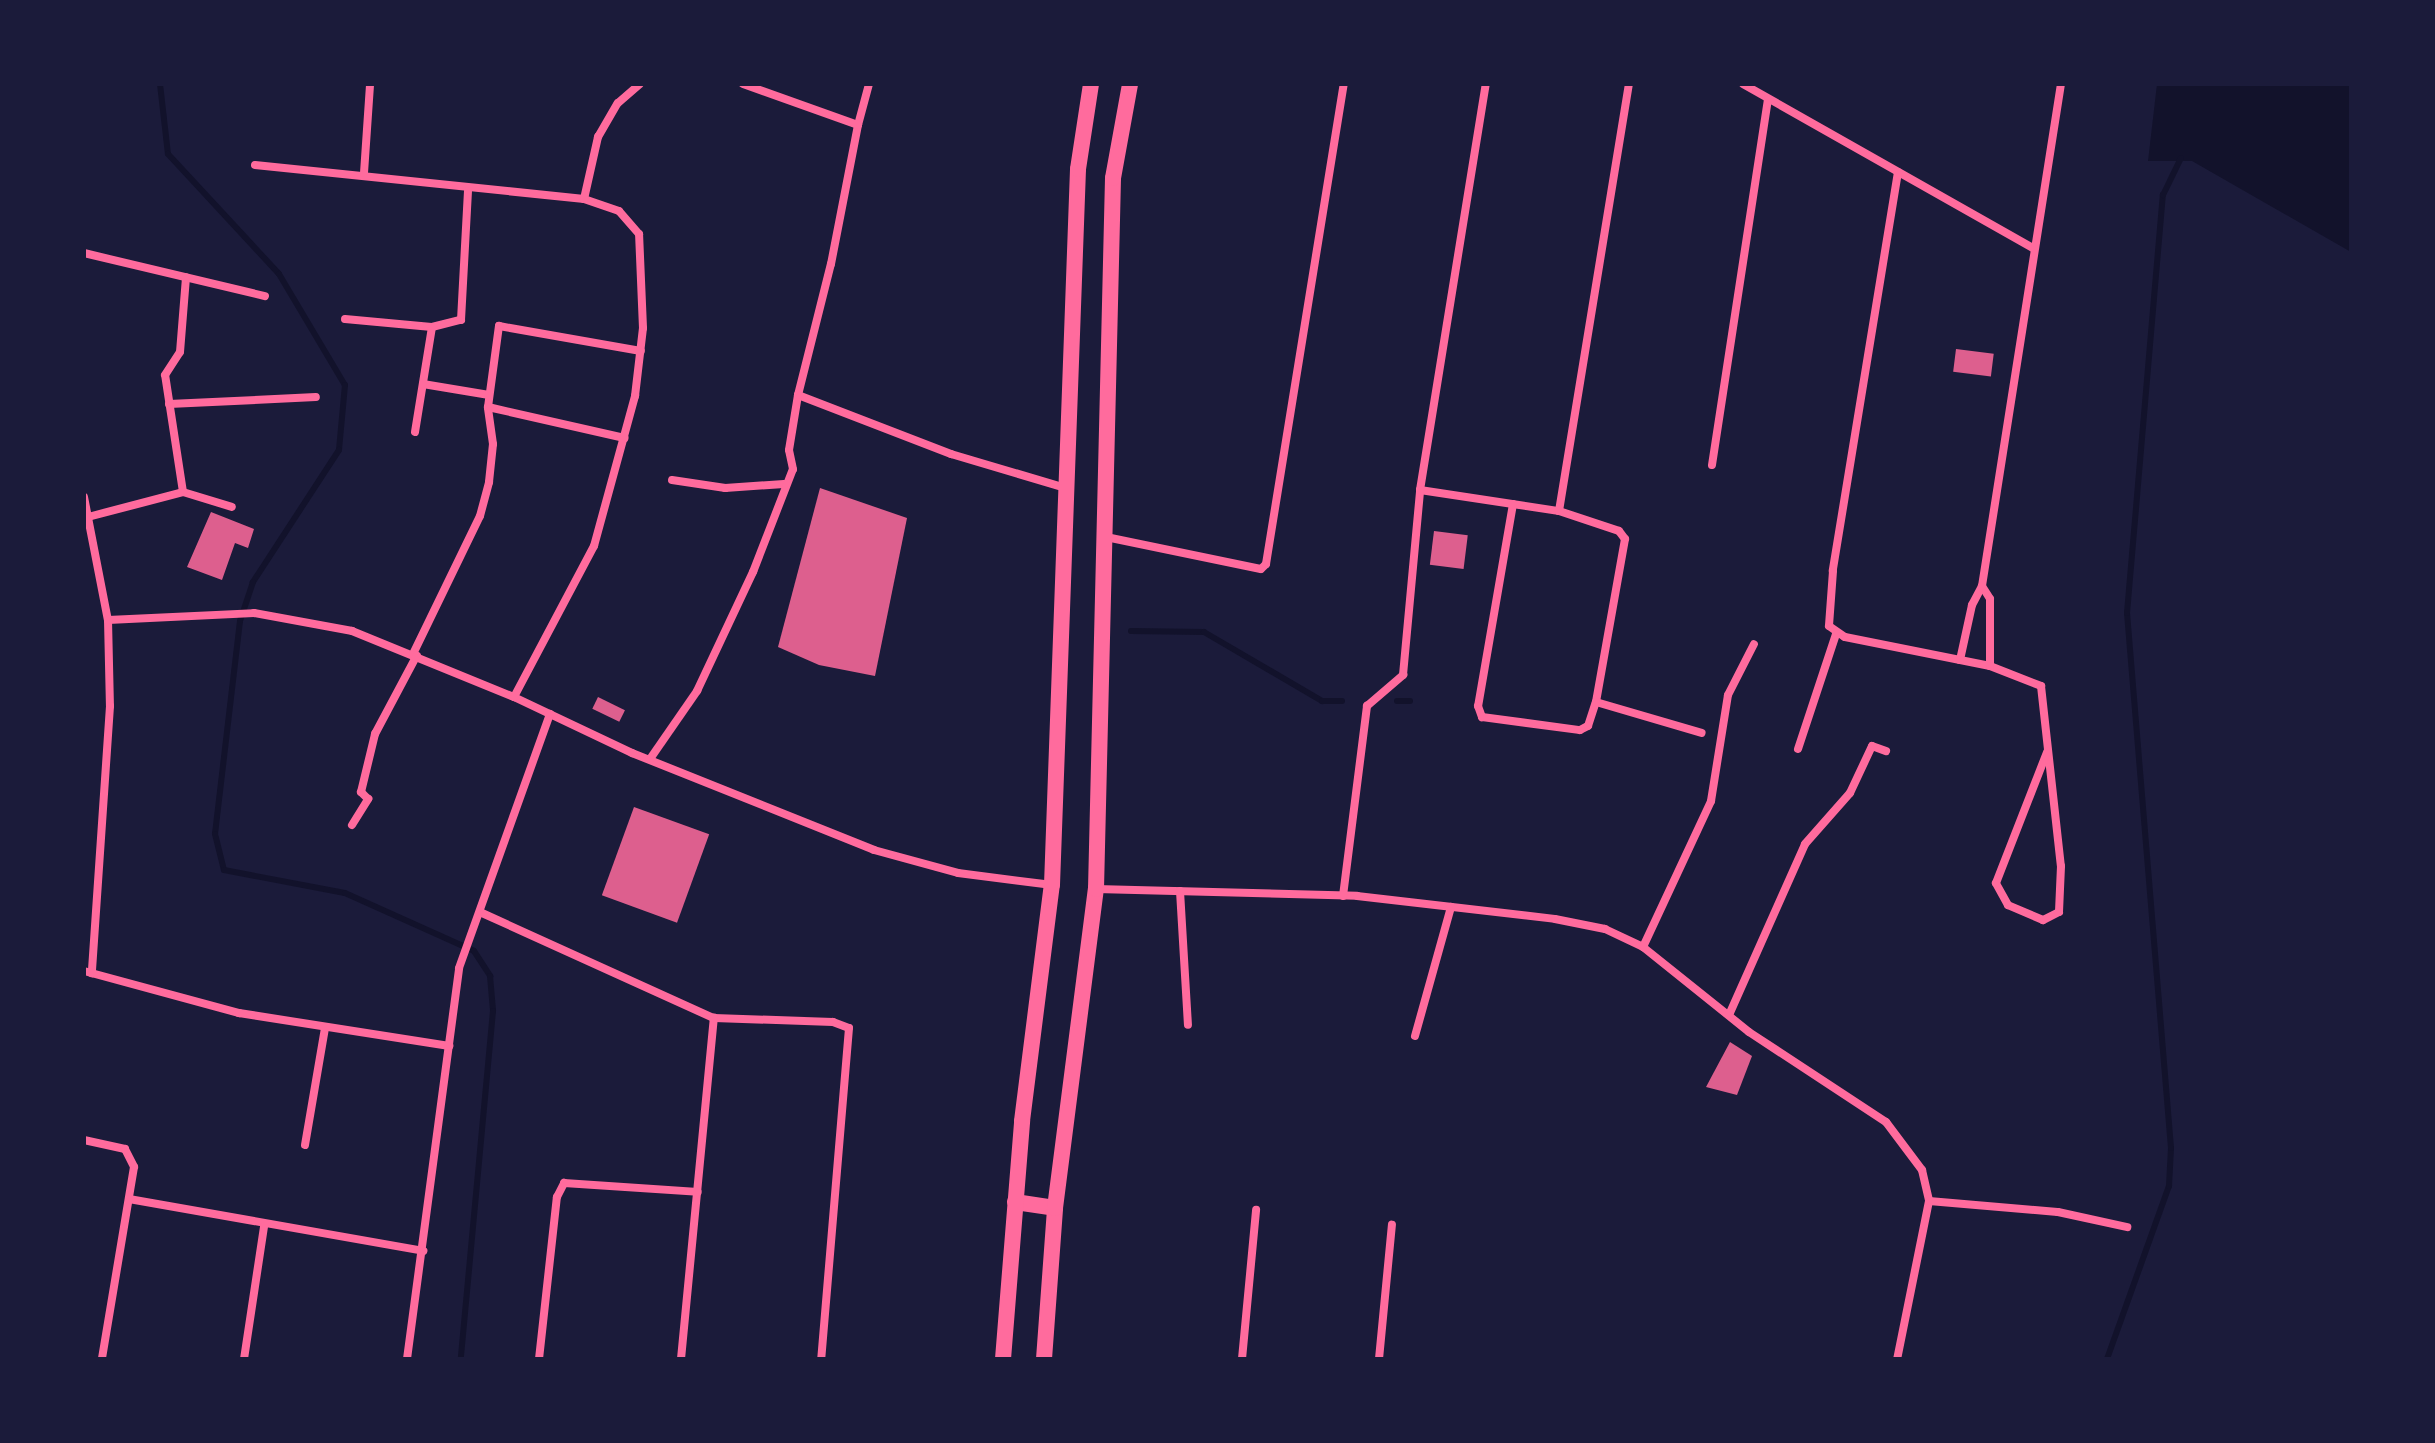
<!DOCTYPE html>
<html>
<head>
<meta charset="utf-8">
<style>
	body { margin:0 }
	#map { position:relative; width:2435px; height:1443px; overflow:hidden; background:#1b1b3a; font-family:Roboto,sans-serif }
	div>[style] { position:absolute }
	.water>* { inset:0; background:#12122b }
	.stream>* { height:6px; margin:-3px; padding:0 3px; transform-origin:3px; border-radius:3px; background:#12122b }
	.building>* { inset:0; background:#dd5f8e; transform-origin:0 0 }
	.minor>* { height:8px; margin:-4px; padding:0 4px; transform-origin:4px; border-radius:4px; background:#ff6b9d }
	.secondary>* { height:16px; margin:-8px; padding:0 8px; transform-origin:8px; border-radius:8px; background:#ff6b9d }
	span { translate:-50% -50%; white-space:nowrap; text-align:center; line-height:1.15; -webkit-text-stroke:8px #1b1b3a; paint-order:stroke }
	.frame { position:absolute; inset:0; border:86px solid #1b1b3a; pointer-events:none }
</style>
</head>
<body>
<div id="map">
	<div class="water">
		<i style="clip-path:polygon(2157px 84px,2351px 84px,2351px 252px,2192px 161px,2148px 161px)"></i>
	</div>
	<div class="stream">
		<i style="left:160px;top:84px;width:70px;rotate:83.5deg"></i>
		<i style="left:168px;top:154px;width:163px;rotate:47.2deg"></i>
		<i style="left:279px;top:274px;width:129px;rotate:59.3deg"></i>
		<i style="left:345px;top:385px;width:65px;rotate:95.3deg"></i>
		<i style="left:339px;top:450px;width:158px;rotate:123.1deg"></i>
		<i style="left:253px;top:582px;width:41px;rotate:108.4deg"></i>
		<i style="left:240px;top:621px;width:214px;rotate:96.7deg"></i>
		<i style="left:215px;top:834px;width:37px;rotate:76deg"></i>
		<i style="left:224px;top:870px;width:123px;rotate:10.8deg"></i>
		<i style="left:345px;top:893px;width:141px;rotate:24.2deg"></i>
		<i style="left:474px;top:951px;width:30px;rotate:57deg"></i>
		<i style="left:490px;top:976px;width:35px;rotate:85deg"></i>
		<i style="left:493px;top:1011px;width:349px;rotate:95.3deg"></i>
		<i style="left:1131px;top:631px;width:73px;rotate:0.8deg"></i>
		<i style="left:1204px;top:632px;width:137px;rotate:30.3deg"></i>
		<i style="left:1322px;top:701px;width:20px"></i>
		<i style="left:1397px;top:701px;width:13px"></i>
		<i style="left:2107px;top:1359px;width:184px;rotate:-70.3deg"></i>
		<i style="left:2169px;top:1186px;width:38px;rotate:-87deg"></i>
		<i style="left:2171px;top:1148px;width:537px;rotate:-94.7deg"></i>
		<i style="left:2127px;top:613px;width:420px;rotate:-85.1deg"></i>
		<i style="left:2163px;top:195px;width:41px;rotate:-64.1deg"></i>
	</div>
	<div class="building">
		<i style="left:1956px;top:349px;width:38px;height:23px;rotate:7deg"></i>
		<i style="clip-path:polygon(820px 488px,907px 518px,875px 676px,819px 665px,778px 647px)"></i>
		<i style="clip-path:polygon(211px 512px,254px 529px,248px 548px,235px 543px,222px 580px,187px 567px)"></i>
		<i style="left:1434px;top:531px;width:34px;height:34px;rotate:7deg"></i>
		<i style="left:598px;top:697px;width:30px;height:13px;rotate:26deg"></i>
		<i style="left:634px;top:807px;width:80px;height:94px;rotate:20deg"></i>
		<i style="clip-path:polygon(1730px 1042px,1752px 1056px,1737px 1095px,1706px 1087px)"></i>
	</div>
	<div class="minor">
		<i style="left:1743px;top:84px;width:333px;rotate:29.5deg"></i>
		<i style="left:858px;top:125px;width:42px;rotate:-75deg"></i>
		<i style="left:255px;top:165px;width:331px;rotate:5.9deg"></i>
		<i style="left:1898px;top:172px;width:404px;rotate:99.3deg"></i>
		<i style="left:1833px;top:571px;width:55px;rotate:94.2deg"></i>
		<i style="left:1829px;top:626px;width:19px;rotate:35deg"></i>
		<i style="left:1845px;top:637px;width:148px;rotate:11.3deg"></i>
		<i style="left:1990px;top:666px;width:55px;rotate:21.4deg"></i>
		<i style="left:2041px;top:686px;width:181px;rotate:83.7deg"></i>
		<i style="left:2061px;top:866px;width:46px;rotate:92.5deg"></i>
		<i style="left:2059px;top:912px;width:18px;rotate:153deg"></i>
		<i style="left:2043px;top:920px;width:38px;rotate:-157deg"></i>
		<i style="left:2008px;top:905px;width:25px;rotate:-119deg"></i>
		<i style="left:1996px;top:883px;width:141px;rotate:-68.7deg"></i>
		<i style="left:364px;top:173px;width:89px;rotate:-86.1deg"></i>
		<i style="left:84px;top:253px;width:186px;rotate:13.4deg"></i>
		<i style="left:345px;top:319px;width:87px;rotate:5.3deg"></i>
		<i style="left:423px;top:384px;width:67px;rotate:9.5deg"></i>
		<i style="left:798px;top:395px;width:164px;rotate:21.1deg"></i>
		<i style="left:951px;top:454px;width:120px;rotate:16.5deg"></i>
		<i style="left:169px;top:404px;width:147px;rotate:-2.7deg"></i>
		<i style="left:488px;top:407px;width:140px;rotate:12.8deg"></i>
		<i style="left:415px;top:432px;width:106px;rotate:-80.8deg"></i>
		<i style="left:432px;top:327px;width:30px;rotate:-14deg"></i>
		<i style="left:461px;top:320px;width:129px;rotate:-86.9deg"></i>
		<i style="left:1712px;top:465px;width:370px;rotate:-81.3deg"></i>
		<i style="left:672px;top:480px;width:54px;rotate:8.6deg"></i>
		<i style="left:725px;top:488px;width:59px;rotate:-3.9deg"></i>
		<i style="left:1420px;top:490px;width:141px;rotate:8.6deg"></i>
		<i style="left:1559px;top:511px;width:63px;rotate:18.4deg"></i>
		<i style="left:1619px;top:531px;width:10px;rotate:53deg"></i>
		<i style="left:1625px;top:539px;width:166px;rotate:100.1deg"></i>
		<i style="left:1596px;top:702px;width:110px;rotate:16.3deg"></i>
		<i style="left:183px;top:492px;width:51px;rotate:17deg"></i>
		<i style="left:84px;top:497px;width:125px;rotate:79deg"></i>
		<i style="left:108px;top:620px;width:86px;rotate:88.7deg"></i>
		<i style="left:110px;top:706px;width:268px;rotate:93.9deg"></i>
		<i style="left:1513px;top:504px;width:205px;rotate:99.8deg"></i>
		<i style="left:1478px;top:706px;width:12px;rotate:70deg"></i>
		<i style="left:1482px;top:717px;width:99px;rotate:7.6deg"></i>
		<i style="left:1580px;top:730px;width:9px;rotate:-27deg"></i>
		<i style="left:1588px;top:726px;width:25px;rotate:-72deg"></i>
		<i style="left:1559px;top:511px;width:433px;rotate:-80.7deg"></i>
		<i style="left:88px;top:517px;width:98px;rotate:-14.7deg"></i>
		<i style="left:183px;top:492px;width:118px;rotate:-98.7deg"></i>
		<i style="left:165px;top:375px;width:27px;rotate:-57deg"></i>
		<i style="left:180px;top:352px;width:75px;rotate:-85.4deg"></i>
		<i style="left:1106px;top:537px;width:158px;rotate:11.7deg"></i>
		<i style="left:1261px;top:569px;width:7px;rotate:-45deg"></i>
		<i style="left:1266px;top:564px;width:486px;rotate:-80.8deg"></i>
		<i style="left:1982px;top:586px;width:15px;rotate:58deg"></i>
		<i style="left:1990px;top:599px;width:67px;rotate:90deg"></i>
		<i style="left:108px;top:620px;width:146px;rotate:-2.7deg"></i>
		<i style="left:254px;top:613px;width:100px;rotate:10.4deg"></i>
		<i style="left:352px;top:631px;width:175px;rotate:22.2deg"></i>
		<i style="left:514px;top:697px;width:131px;rotate:25.4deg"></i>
		<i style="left:632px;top:753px;width:261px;rotate:21.8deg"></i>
		<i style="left:874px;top:850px;width:87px;rotate:15.3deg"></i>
		<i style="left:958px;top:873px;width:95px;rotate:7.3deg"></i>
		<i style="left:413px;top:654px;width:153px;rotate:-64.1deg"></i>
		<i style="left:480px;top:516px;width:35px;rotate:-75deg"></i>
		<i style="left:489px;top:482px;width:38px;rotate:-84deg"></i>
		<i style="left:493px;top:444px;width:37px;rotate:-98deg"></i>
		<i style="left:488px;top:407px;width:82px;rotate:-82.3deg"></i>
		<i style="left:499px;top:326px;width:144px;rotate:10deg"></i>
		<i style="left:1960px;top:660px;width:56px;rotate:-77.7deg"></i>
		<i style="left:1972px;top:605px;width:21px;rotate:-62deg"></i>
		<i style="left:1982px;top:586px;width:508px;rotate:-81.06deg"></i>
		<i style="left:514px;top:697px;width:171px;rotate:-62.1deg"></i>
		<i style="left:594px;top:546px;width:156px;rotate:-74.7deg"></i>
		<i style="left:635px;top:396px;width:68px;rotate:-83.3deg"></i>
		<i style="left:643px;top:328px;width:94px;rotate:-92.4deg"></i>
		<i style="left:639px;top:234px;width:30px;rotate:-131deg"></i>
		<i style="left:619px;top:211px;width:37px;rotate:-161deg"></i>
		<i style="left:584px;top:199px;width:64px;rotate:-77.3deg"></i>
		<i style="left:598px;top:137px;width:39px;rotate:-60deg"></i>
		<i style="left:618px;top:103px;width:29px;rotate:-41deg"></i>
		<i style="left:1798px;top:749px;width:121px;rotate:-71.7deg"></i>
		<i style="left:650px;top:759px;width:83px;rotate:-55.3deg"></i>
		<i style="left:697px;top:691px;width:132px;rotate:-64.8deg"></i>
		<i style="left:753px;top:572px;width:110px;rotate:-68.8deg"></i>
		<i style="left:793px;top:469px;width:19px;rotate:-102deg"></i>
		<i style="left:789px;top:450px;width:56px;rotate:-80.7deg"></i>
		<i style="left:798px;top:395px;width:135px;rotate:-75.9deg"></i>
		<i style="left:831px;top:264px;width:142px;rotate:-79deg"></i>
		<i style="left:858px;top:125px;width:122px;rotate:-160.4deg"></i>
		<i style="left:352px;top:825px;width:31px;rotate:-58deg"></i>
		<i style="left:368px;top:799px;width:10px;rotate:-135deg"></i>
		<i style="left:361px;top:792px;width:60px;rotate:-76.4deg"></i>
		<i style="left:375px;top:734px;width:89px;rotate:-62deg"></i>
		<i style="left:1096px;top:889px;width:261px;rotate:1.5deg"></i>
		<i style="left:1357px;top:896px;width:199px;rotate:6.6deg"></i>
		<i style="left:1555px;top:919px;width:51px;rotate:11.3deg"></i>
		<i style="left:1605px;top:929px;width:42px;rotate:25.3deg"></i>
		<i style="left:1643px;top:947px;width:136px;rotate:38.7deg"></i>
		<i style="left:1749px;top:1032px;width:164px;rotate:33.3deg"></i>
		<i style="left:1886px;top:1122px;width:60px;rotate:53.1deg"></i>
		<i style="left:1922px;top:1170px;width:32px;rotate:77deg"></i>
		<i style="left:1929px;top:1201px;width:161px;rotate:101.4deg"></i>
		<i style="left:1180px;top:891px;width:134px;rotate:86.6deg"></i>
		<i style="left:1343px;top:896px;width:192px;rotate:-82.8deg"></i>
		<i style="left:1367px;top:706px;width:48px;rotate:-40.7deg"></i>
		<i style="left:1403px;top:675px;width:186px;rotate:-84.7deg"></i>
		<i style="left:1420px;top:490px;width:411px;rotate:-80.8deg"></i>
		<i style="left:482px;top:913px;width:255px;rotate:24.4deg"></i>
		<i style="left:714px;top:1018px;width:119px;rotate:1.9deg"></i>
		<i style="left:833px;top:1022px;width:17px;rotate:21deg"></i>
		<i style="left:849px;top:1028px;width:332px;rotate:94.8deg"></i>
		<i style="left:1643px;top:947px;width:161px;rotate:-65deg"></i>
		<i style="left:1711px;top:801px;width:107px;rotate:-80.9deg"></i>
		<i style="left:1728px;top:695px;width:57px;rotate:-63deg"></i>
		<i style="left:84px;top:971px;width:161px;rotate:15.2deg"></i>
		<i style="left:239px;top:1013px;width:213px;rotate:8.9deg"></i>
		<i style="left:1729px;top:1015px;width:187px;rotate:-66deg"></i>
		<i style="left:1805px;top:844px;width:68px;rotate:-48.6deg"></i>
		<i style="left:1850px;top:793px;width:52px;rotate:-64.9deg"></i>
		<i style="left:1872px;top:746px;width:15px;rotate:20deg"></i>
		<i style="left:1415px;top:1036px;width:134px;rotate:-74.4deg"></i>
		<i style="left:84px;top:1140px;width:42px;rotate:12.4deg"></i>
		<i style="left:125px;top:1149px;width:20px;rotate:63deg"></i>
		<i style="left:134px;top:1167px;width:195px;rotate:99.5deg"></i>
		<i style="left:305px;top:1145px;width:119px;rotate:-80.3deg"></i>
		<i style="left:129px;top:1199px;width:299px;rotate:10deg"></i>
		<i style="left:1929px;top:1201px;width:129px;rotate:4.9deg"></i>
		<i style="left:2058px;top:1212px;width:71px;rotate:12.3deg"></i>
		<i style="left:244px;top:1359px;width:134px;rotate:-81.4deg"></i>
		<i style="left:407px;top:1359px;width:394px;rotate:-82.4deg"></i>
		<i style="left:459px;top:968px;width:270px;rotate:-70.3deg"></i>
		<i style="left:539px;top:1359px;width:163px;rotate:-83.7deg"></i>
		<i style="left:557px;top:1197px;width:16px;rotate:-63deg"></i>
		<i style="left:564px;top:1183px;width:134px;rotate:3.8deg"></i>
		<i style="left:681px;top:1359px;width:343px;rotate:-84.5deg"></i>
		<i style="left:1242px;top:1359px;width:150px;rotate:-84.6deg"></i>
		<i style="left:1379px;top:1359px;width:135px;rotate:-84.5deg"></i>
	</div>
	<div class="secondary">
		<i style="left:1015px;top:1202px;width:40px;rotate:8.5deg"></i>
		<i style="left:1003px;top:1359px;width:239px;rotate:-85.4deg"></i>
		<i style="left:1022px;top:1121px;width:238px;rotate:-82.8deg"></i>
		<i style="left:1052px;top:885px;width:716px;rotate:-87.92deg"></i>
		<i style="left:1078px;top:169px;width:86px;rotate:-81.3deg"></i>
		<i style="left:1044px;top:1359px;width:151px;rotate:-85.8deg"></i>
		<i style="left:1055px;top:1208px;width:322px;rotate:-82.7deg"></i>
		<i style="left:1096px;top:889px;width:711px;rotate:-88.63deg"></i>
		<i style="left:1113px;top:178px;width:96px;rotate:-79.7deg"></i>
	</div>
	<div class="frame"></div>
</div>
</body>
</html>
